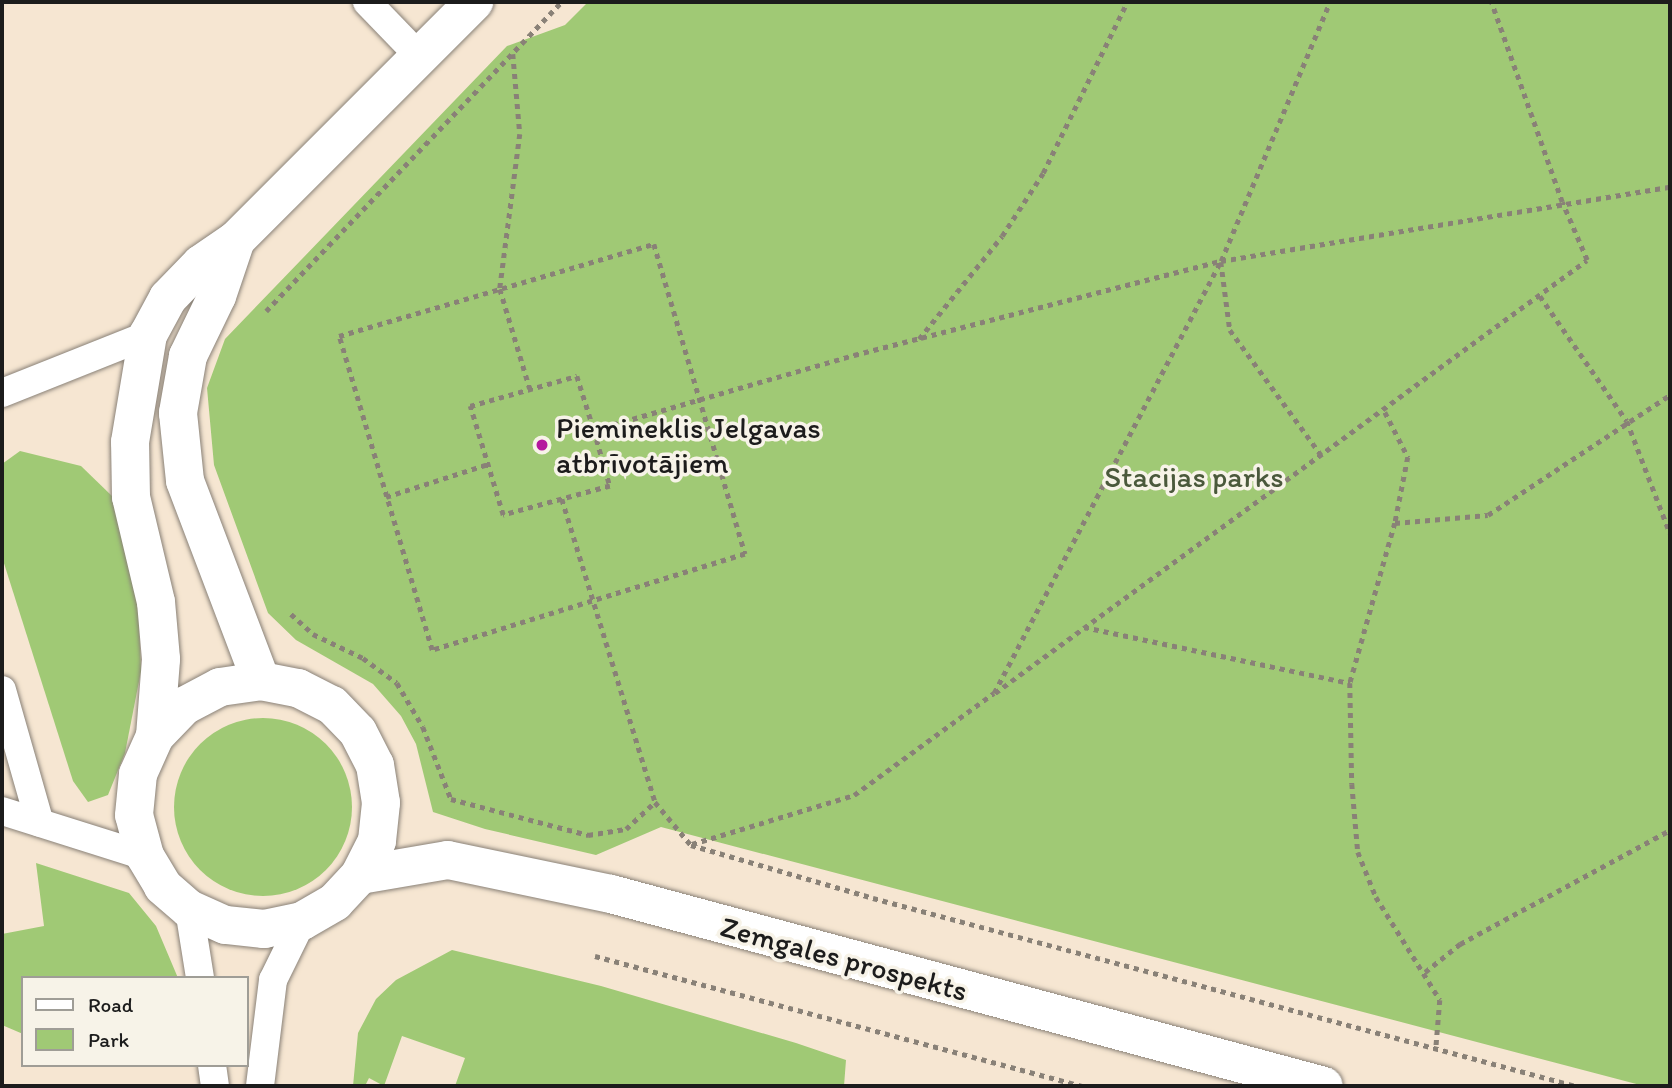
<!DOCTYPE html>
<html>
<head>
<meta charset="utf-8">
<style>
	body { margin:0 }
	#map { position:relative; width:1672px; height:1088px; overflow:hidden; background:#f6e6d2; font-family:Itim,sans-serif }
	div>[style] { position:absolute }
	.green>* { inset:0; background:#a0c975 }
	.round { border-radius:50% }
	.path>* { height:4.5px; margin-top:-2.25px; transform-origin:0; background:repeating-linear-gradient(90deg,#898177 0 5px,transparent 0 10px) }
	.roads { filter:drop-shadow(0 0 2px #898177) drop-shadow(0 0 2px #898177) }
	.service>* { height:28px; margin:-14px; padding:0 14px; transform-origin:14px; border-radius:14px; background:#fff }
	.tertiary>* { height:38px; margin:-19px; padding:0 19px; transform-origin:19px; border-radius:19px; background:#fff }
	.dots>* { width:19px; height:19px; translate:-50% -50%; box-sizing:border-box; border:4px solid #f7f3e8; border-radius:50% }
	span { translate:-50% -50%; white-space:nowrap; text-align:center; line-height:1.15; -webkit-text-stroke:7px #f7f3e8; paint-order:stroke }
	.poi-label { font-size:30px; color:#1c1c1c }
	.left { translate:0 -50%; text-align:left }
	.park-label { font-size:30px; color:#4a593b }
	.street-label { font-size:30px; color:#1c1c1c }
	.frame { position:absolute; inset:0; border:4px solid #1c1c1c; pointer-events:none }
	.legend { position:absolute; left:21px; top:976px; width:228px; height:91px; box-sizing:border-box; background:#f7f3e8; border:2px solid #9f9d96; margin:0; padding:9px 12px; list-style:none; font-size:21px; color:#1c1c1c }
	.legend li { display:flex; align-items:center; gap:14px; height:35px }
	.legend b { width:35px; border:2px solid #9f9d96 }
</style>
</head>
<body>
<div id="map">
	<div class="green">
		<i style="clip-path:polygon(588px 2px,1670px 2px,1670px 1086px,1644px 1086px,661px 827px,596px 855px,485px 829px,433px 812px,416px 744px,401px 716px,373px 684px,296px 640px,268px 613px,214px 465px,207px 388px,225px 339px,507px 46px,565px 25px)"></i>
		<i style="clip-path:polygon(20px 451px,81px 466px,112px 496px,138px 594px,141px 671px,125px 753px,108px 795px,88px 802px,73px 781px,2px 557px,2px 464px)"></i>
		<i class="round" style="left:174px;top:718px;width:178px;height:178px"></i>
		<i style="clip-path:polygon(36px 863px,129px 893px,156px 926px,178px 978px,23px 978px,23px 1034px,2px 1025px,2px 934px,44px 926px)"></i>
		<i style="clip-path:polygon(452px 950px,601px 986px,796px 1043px,846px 1060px,844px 1086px,455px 1086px,465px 1058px,402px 1036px,384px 1086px,369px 1078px,365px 1086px,353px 1086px,358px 1033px,376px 999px,396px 980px)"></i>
	</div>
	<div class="path">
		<i style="left:513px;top:54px;width:80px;rotate:85deg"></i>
		<i style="left:520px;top:134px;width:156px;rotate:97.4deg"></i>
		<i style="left:500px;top:289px;width:104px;rotate:73.3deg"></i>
		<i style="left:654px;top:244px;width:323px;rotate:73.6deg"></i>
		<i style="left:745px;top:554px;width:327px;rotate:162.9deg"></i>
		<i style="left:432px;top:650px;width:327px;rotate:-106.5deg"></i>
		<i style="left:339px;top:336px;width:328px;rotate:-16.3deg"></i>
		<i style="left:1221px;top:262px;width:69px;rotate:82.5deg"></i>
		<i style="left:1230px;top:330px;width:155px;rotate:53.9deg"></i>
		<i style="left:1540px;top:296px;width:152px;rotate:55.2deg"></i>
		<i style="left:1627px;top:421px;width:120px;rotate:69deg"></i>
		<i style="left:266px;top:311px;width:427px;rotate:-46.3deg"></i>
		<i style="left:919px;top:339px;width:132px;rotate:-51.1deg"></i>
		<i style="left:1002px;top:236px;width:75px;rotate:-56.9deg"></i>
		<i style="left:1043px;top:173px;width:191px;rotate:-63.8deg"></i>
		<i style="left:1385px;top:412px;width:51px;rotate:62.9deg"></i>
		<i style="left:1408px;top:457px;width:67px;rotate:101.1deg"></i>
		<i style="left:1395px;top:523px;width:166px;rotate:105.7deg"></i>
		<i style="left:1350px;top:683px;width:101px;rotate:88.9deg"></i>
		<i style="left:1352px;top:784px;width:68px;rotate:85deg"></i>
		<i style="left:1358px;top:852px;width:48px;rotate:68.2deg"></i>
		<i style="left:1376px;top:897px;width:121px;rotate:58.1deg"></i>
		<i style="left:1440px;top:1000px;width:49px;rotate:94.7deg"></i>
		<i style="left:594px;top:430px;width:58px;rotate:74.1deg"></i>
		<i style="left:610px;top:486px;width:111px;rotate:164.8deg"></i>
		<i style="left:503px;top:515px;width:114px;rotate:-106.8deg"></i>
		<i style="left:470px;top:406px;width:111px;rotate:-15.7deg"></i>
		<i style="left:577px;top:376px;width:57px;rotate:72.5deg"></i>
		<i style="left:594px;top:430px;width:271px;rotate:-16.1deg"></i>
		<i style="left:854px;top:355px;width:379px;rotate:-14.4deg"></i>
		<i style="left:1221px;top:261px;width:455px;rotate:-9.4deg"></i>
		<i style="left:386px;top:497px;width:107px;rotate:-17.9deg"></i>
		<i style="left:562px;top:499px;width:317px;rotate:72.9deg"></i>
		<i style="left:1395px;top:523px;width:93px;rotate:-4.9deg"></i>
		<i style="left:1488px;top:515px;width:218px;rotate:-33.4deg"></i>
		<i style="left:291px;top:614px;width:30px;rotate:42deg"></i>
		<i style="left:313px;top:634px;width:55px;rotate:25.6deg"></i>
		<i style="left:363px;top:658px;width:42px;rotate:36.3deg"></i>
		<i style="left:397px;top:683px;width:51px;rotate:59.4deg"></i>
		<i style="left:423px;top:727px;width:77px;rotate:68.7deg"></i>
		<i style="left:451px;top:799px;width:142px;rotate:14.7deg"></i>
		<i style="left:588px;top:835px;width:38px;rotate:-9deg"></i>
		<i style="left:626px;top:829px;width:40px;rotate:-43deg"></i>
		<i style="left:655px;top:802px;width:56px;rotate:50.1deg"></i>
		<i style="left:691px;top:845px;width:190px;rotate:16.2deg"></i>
		<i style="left:873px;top:898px;width:728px;rotate:14.97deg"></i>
		<i style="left:1084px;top:627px;width:272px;rotate:11.9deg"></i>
		<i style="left:995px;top:693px;width:733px;rotate:-36.18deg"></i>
		<i style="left:1587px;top:260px;width:63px;rotate:-113.3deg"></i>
		<i style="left:1562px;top:202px;width:212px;rotate:-109.5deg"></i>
		<i style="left:692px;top:844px;width:169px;rotate:-16.8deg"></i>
		<i style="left:854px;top:795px;width:173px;rotate:-36.1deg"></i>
		<i style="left:994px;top:693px;width:488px;rotate:-62.3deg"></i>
		<i style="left:1221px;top:261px;width:281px;rotate:-67.2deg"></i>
		<i style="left:595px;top:956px;width:504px;rotate:14.95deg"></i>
		<i style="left:1425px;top:972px;width:45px;rotate:-38.7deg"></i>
		<i style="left:1460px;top:944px;width:239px;rotate:-28.5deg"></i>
	</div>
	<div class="roads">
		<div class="service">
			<i style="left:367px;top:2px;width:78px;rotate:46deg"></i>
			<i style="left:2px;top:393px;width:157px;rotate:-21.7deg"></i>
			<i style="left:2px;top:690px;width:138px;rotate:74.1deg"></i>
			<i style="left:2px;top:811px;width:150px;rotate:17.5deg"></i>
			<i style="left:189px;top:909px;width:70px;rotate:80.9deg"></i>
			<i style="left:212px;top:1065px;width:21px;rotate:82deg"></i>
			<i style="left:260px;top:1086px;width:107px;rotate:-83deg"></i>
			<i style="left:273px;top:980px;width:66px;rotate:-63.8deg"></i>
		</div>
		<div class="tertiary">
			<i style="left:236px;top:240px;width:59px;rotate:108.7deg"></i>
			<i style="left:217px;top:296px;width:67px;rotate:115.8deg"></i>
			<i style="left:188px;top:356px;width:58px;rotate:100deg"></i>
			<i style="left:178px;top:413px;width:68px;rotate:84.1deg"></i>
			<i style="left:185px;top:481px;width:214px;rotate:69.2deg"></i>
			<i style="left:155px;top:736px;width:42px;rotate:-46deg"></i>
			<i style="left:184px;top:706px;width:41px;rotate:-27.8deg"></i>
			<i style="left:220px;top:687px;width:41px;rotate:-8.3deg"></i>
			<i style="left:261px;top:681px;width:38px;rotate:11deg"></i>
			<i style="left:298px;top:688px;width:38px;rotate:27deg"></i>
			<i style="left:332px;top:705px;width:37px;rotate:46deg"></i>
			<i style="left:358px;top:732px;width:37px;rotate:63deg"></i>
			<i style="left:375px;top:765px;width:38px;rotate:81deg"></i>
			<i style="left:381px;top:803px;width:38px;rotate:96deg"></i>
			<i style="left:377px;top:841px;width:38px;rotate:117deg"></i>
			<i style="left:360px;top:875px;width:37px;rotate:133deg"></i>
			<i style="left:335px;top:902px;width:38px;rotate:150deg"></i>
			<i style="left:302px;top:921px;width:39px;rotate:168deg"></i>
			<i style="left:264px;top:929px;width:39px;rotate:-174deg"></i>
			<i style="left:225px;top:925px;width:39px;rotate:-156deg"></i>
			<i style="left:189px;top:909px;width:35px;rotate:-139deg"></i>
			<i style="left:163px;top:886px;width:35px;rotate:-121deg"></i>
			<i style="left:145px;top:856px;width:42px;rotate:-105deg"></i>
			<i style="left:134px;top:815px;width:41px;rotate:-84.4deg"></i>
			<i style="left:138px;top:774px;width:42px;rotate:-65.9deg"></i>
			<i style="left:155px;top:736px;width:77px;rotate:-85.5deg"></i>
			<i style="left:161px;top:659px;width:57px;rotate:-95deg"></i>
			<i style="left:156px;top:602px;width:108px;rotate:-103.4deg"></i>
			<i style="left:131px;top:497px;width:55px;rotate:-91deg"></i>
			<i style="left:130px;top:442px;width:109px;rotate:-80.5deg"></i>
			<i style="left:148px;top:335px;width:42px;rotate:-61.6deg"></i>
			<i style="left:168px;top:298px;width:47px;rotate:-45.9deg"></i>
			<i style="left:201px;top:264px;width:42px;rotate:-34.4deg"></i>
			<i style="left:236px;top:240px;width:337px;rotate:-45deg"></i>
			<i style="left:360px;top:875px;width:89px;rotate:-9.7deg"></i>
			<i style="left:448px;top:860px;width:167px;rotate:11.8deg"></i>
			<i style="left:611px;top:894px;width:738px;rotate:15.07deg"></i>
		</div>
	</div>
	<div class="dots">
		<i style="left:542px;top:445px;background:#b5179e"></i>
	</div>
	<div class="poi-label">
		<span class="left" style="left:556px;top:445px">Piemineklis Jelgavas<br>atbrīvotājiem</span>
	</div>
	<div class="park-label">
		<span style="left:1194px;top:477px">Stacijas parks</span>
	</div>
	<div class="street-label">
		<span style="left:844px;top:959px;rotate:15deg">Zemgales prospekts</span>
	</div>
	<div class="frame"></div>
	<ul class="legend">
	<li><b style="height:9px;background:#fff"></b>Road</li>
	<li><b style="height:19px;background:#a0c975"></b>Park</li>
	</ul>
</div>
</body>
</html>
